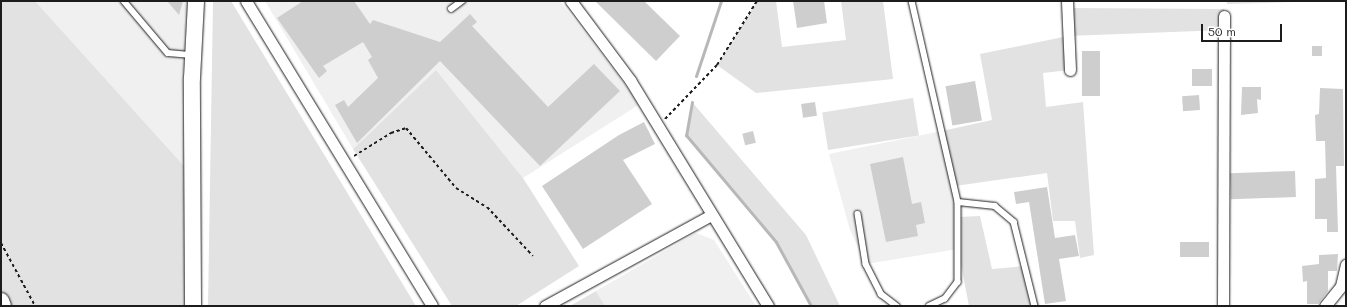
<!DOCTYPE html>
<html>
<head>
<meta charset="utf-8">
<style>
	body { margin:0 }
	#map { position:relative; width:1347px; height:307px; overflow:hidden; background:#fff; font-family:Mali,sans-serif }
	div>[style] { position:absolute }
	.built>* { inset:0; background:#f0f0f0 }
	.green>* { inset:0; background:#e2e2e2; transform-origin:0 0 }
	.stream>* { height:3px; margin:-1.5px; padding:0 1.5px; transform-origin:1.5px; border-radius:1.5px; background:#b8b8b8 }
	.building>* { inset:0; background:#cecece; transform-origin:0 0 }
	.path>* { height:2px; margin-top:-1px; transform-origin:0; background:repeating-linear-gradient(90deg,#1c1c1c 0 3px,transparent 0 6px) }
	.roads { filter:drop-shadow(0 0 1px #1c1c1c) drop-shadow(0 0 1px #1c1c1c) }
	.lane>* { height:5.5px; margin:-2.75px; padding:0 2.75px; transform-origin:2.75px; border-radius:2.75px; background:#fff }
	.street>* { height:11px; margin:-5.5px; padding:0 5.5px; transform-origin:5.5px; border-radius:5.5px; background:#fff }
	.secondary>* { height:16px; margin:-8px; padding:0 8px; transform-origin:8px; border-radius:8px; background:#fff }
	span { translate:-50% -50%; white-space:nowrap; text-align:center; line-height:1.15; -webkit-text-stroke:4px #fff; paint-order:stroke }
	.frame { position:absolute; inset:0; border:2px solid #1c1c1c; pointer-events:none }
	.scale { position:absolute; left:1201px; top:24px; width:81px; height:18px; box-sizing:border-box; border:2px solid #1c1c1c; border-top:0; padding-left:5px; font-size:12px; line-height:14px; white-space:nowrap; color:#1c1c1c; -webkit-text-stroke:3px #fff; paint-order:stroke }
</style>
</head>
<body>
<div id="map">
	<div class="built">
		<i style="clip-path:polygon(35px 1px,188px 1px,183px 71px,184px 166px)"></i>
		<i style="clip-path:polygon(265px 1px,560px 1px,640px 104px,523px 178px,436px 70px,353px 149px)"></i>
		<i style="clip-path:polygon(942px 131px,958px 202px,958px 249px,866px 264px,850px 230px,829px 154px)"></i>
		<i style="clip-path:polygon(696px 233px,714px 240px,756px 306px,605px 306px,596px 291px)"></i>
	</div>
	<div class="green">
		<i style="clip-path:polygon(1px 1px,35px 1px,184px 166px,187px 306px,10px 306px,1px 290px)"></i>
		<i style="clip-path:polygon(213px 1px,231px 1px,416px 306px,208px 306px)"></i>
		<i style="clip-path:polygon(757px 1px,776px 1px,782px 47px,846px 40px,841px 1px,883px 1px,893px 79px,756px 93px,717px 65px)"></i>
		<i style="clip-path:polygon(1227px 1px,1326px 1px,1227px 4px)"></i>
		<i style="clip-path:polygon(1067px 8px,1224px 9px,1224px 30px,1068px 36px,1070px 70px,1043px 73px,1046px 107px,1083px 102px,1094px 255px,1080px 258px,1075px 221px,1053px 221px,1047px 173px,955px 186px,942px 131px,992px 120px,980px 54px,1068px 36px)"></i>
		<i style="clip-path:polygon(436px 70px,523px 178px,579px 266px,516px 306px,452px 306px,353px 149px)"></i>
		<i style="left:913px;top:98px;width:38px;height:92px;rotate:81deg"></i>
		<i style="clip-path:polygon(692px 102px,806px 235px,840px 306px,811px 306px,776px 242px,686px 135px)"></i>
		<i style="clip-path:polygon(980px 216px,992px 269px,1025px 266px,1035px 306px,969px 306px,958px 249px,958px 217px)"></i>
		<i style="clip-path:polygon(596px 291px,605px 306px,570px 306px)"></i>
	</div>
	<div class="stream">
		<i style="left:696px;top:76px;width:79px;rotate:-71.6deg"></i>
		<i style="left:692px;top:102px;width:34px;rotate:100deg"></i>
		<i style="left:686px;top:135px;width:140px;rotate:49.9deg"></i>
		<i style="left:776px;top:242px;width:73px;rotate:61.3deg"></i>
	</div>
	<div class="building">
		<i style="clip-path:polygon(167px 1px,183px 1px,179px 15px)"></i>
		<i style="clip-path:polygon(303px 1px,354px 1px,370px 24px,373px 20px,440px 42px,470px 14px,477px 22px,472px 26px,548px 107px,594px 64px,620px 91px,540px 166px,440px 61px,357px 143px,335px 105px,344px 100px,348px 107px,378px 78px,368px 60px,372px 57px,363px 42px,323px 66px,327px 71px,319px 78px,277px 18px)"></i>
		<i style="clip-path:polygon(595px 1px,644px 1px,680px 36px,656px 61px)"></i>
		<i style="clip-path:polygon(793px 1px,824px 1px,827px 23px,797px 28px)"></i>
		<i style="left:1312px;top:46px;width:10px;height:10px"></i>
		<i style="left:1082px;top:51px;width:18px;height:45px"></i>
		<i style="left:1192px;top:69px;width:20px;height:17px"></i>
		<i style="left:975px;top:81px;width:40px;height:30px;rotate:80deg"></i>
		<i style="clip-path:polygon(1242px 87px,1261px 87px,1261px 100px,1257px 99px,1258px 113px,1241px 115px)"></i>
		<i style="clip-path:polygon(1320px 88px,1343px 89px,1344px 166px,1336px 166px,1338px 232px,1327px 232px,1327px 219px,1315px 219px,1315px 179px,1326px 178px,1325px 141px,1316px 141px,1315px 115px,1319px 114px)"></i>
		<i style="left:1199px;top:95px;width:15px;height:17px;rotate:86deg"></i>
		<i style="left:815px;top:102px;width:14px;height:14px;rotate:82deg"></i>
		<i style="clip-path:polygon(644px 122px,655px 144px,623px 160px,652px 204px,583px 249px,542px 186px,619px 135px)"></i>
		<i style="left:753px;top:131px;width:12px;height:11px;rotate:76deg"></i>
		<i style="clip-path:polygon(903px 157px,912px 204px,921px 202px,925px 223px,916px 225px,918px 236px,886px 242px,870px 164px)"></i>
		<i style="left:1295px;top:171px;width:26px;height:65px;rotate:88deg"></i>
		<i style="clip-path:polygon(1047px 187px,1055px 238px,1075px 235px,1079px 256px,1059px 259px,1066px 301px,1045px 304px,1029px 202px,1016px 204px,1014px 192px)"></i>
		<i style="left:1209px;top:242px;width:15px;height:29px;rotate:90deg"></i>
		<i style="clip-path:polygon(1338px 254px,1337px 271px,1328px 271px,1328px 291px,1318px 304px,1307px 304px,1307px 281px,1303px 282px,1302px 266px,1319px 264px,1319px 255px)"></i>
	</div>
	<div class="path">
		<i style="left:665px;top:119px;width:75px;rotate:-46.1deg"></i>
		<i style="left:717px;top:65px;width:75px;rotate:-58deg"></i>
		<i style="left:354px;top:156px;width:44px;rotate:-31.9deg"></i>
		<i style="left:391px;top:133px;width:16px;rotate:-18deg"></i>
		<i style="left:406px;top:128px;width:78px;rotate:50.2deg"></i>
		<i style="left:456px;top:188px;width:36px;rotate:32deg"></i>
		<i style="left:487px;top:207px;width:67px;rotate:46.8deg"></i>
		<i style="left:1px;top:243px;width:72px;rotate:61.6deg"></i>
	</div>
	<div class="roads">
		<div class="lane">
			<i style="left:124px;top:1px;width:68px;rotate:49.8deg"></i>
			<i style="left:168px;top:53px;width:24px;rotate:5deg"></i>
			<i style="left:912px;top:1px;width:206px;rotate:77.1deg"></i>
			<i style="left:958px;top:202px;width:80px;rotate:90deg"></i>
			<i style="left:958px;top:282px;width:21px;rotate:127deg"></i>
			<i style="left:945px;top:299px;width:17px;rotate:155deg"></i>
			<i style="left:451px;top:9px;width:14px;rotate:-36deg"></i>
			<i style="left:958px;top:202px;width:37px;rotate:6deg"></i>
			<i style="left:995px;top:206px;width:25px;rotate:40deg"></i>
			<i style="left:1014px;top:222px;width:87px;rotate:76deg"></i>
			<i style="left:858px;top:214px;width:51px;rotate:80.9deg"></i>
			<i style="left:866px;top:264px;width:34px;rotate:63deg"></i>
			<i style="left:881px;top:294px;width:20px;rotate:37deg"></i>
		</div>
		<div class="street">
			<i style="left:246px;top:1px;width:357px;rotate:58.6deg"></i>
			<i style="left:571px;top:1px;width:99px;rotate:53.2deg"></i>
			<i style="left:630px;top:80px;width:265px;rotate:58.6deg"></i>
			<i style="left:1067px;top:1px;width:69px;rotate:87.5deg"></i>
			<i style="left:545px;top:306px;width:189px;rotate:-28.7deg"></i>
			<i style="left:1223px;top:306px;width:290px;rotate:-89.8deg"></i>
			<i style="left:1325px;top:306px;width:26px;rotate:-51deg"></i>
			<i style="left:1341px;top:286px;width:22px;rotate:-77deg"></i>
		</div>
		<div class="secondary">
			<i style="left:1px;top:301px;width:5px;rotate:68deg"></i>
			<i style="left:193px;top:306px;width:228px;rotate:-90.3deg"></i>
			<i style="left:192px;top:78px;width:77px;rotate:-87deg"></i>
		</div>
	</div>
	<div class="frame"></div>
	<div class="scale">50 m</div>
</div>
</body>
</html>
